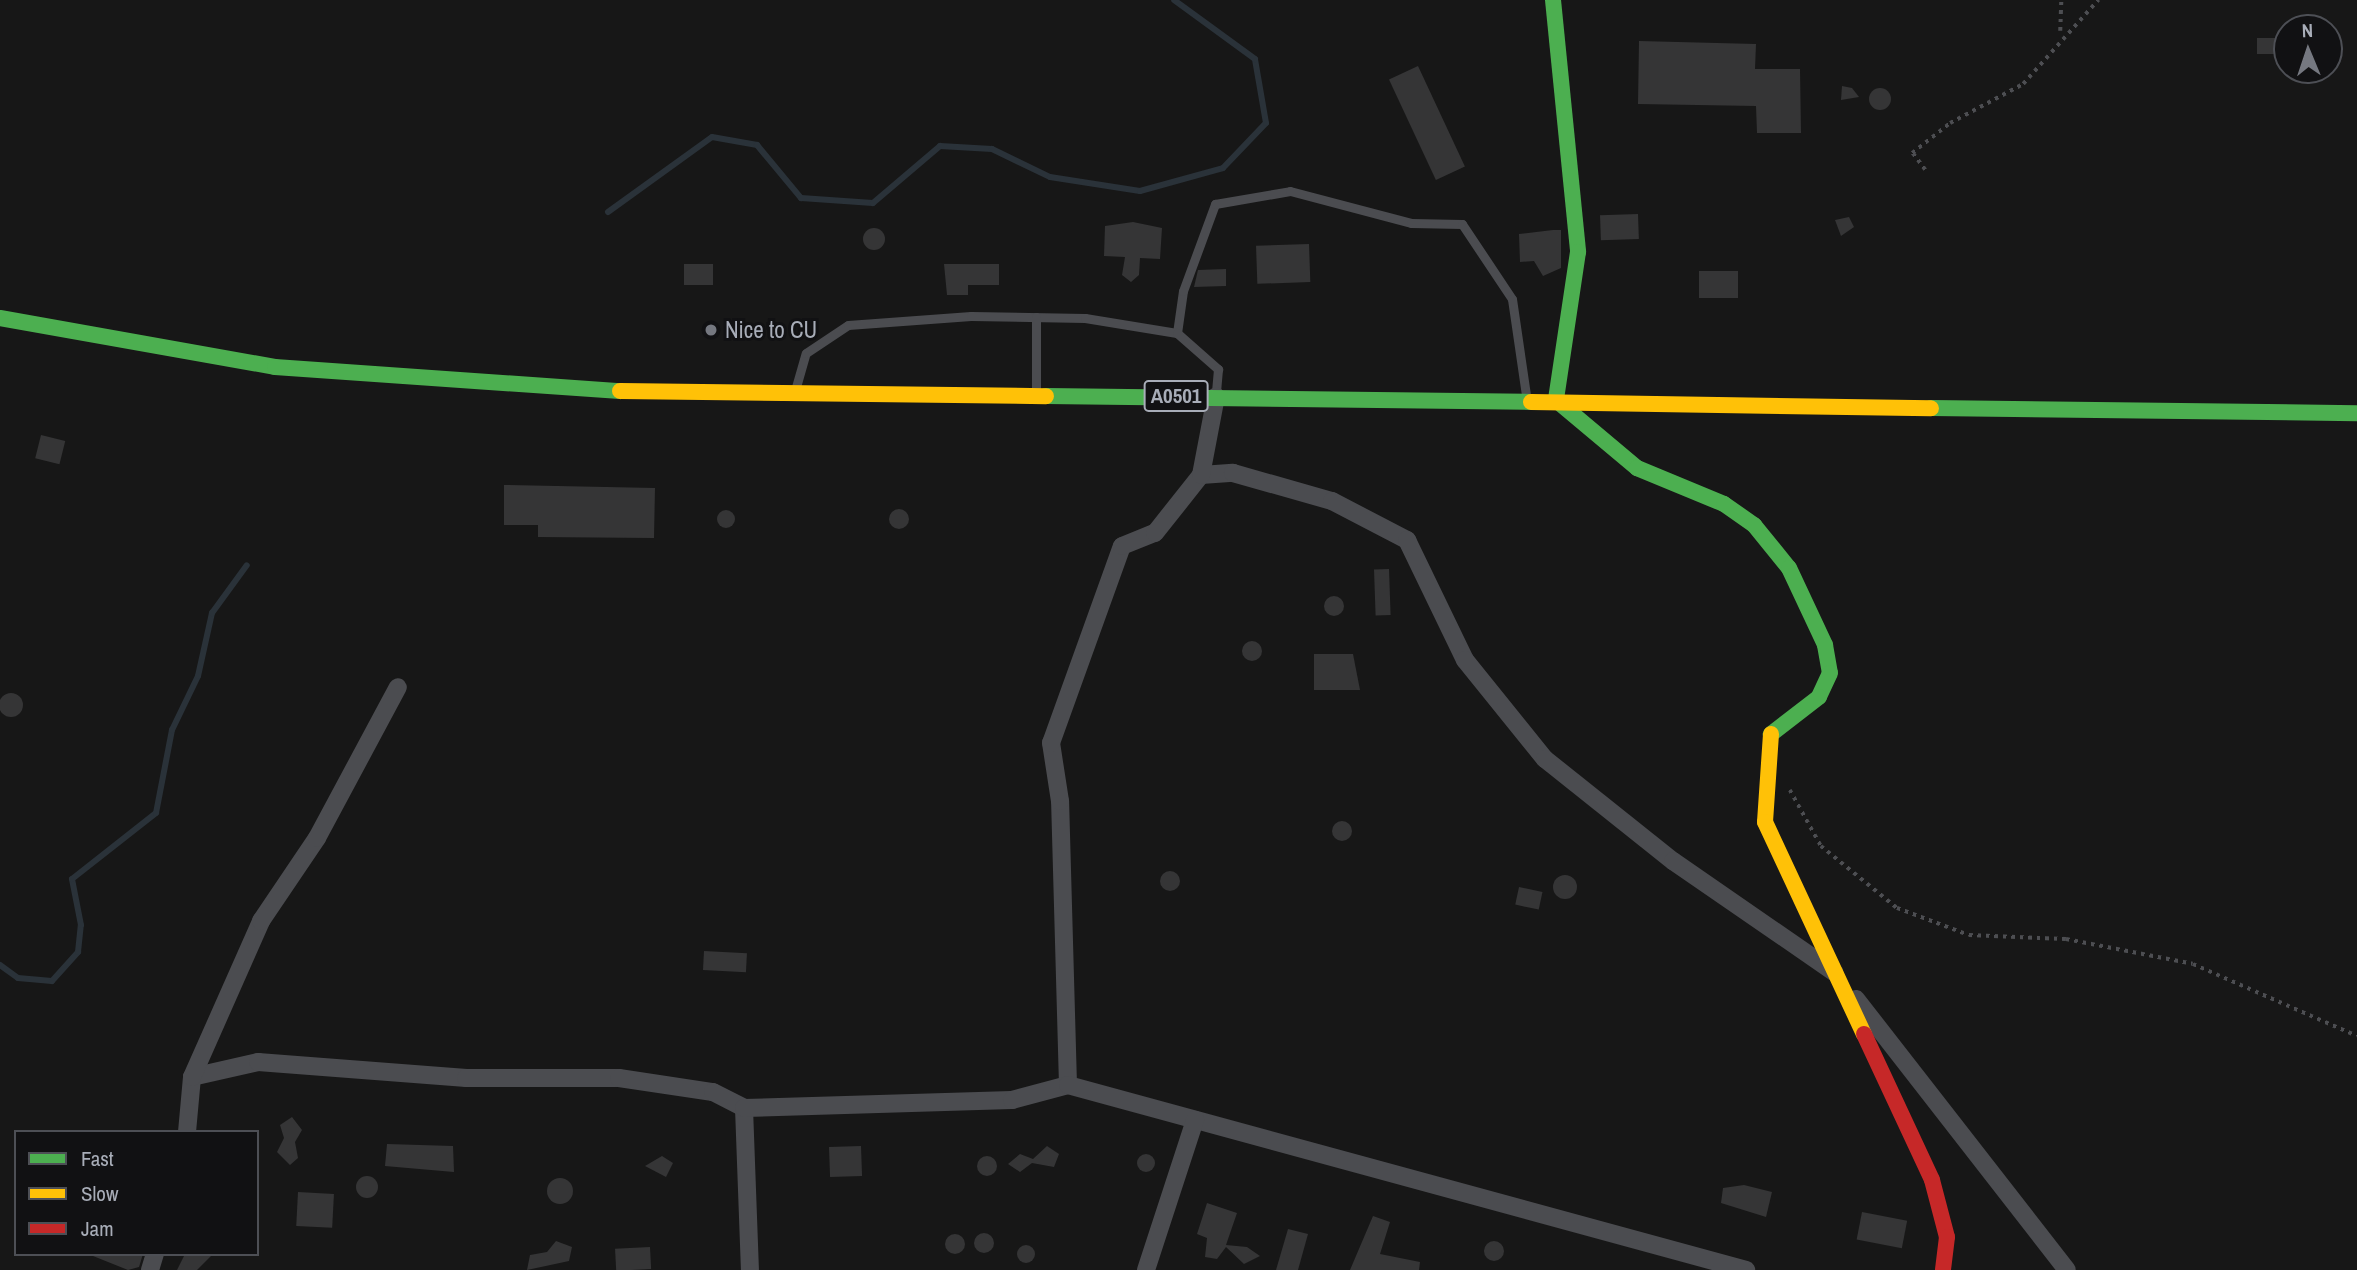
<!DOCTYPE html>
<html>
<head>
<meta charset="utf-8">
<style>
	body { margin:0 }
	#map { position:relative; width:2357px; height:1270px; overflow:hidden; background:#171717; font-family:"Archivo Narrow",sans-serif }
	div>[style] { position:absolute }
	.stream>* { height:6px; margin:-3px; padding:0 3px; transform-origin:3px; border-radius:3px; background:#2a3239 }
	.building>* { inset:0; background:#353536; transform-origin:0 0 }
	.round { border-radius:50% }
	.path>* { height:3.5px; margin-top:-1.75px; transform-origin:0; background:repeating-linear-gradient(90deg,#4d4e52 0 3.5px,transparent 0 8.5px) }
	.lane>* { height:9px; margin:-4.5px; padding:0 4.5px; transform-origin:4.5px; border-radius:4.5px; background:#4b4c50 }
	.street>* { height:18px; margin:-9px; padding:0 9px; transform-origin:9px; border-radius:9px; background:#4b4c50 }
	.fast>* { height:16px; margin:-8px; padding:0 8px; transform-origin:8px; border-radius:8px; background:#4caf50 }
	.slow>* { height:16px; margin:-8px; padding:0 8px; transform-origin:8px; border-radius:8px; background:#ffc107 }
	.jam>* { height:16px; margin:-8px; padding:0 8px; transform-origin:8px; border-radius:8px; background:#c62828 }
	.dots>* { width:19px; height:19px; translate:-50% -50%; box-sizing:border-box; border:4px solid #111113; border-radius:50% }
	span { translate:-50% -50%; white-space:nowrap; text-align:center; line-height:1.15; -webkit-text-stroke:6px #111113; paint-order:stroke }
	.shield-label span { padding:2px 5px; background:#111113; border:2px solid; border-radius:5px; -webkit-text-stroke-width:0 }
	.shield-label { font-size:21px; color:#a8adb8; font-weight:700 }
	.poi-label { font-size:23px; color:#a8adb8 }
	.left { translate:0 -50%; text-align:left }
	.legend { position:absolute; left:14px; top:1130px; width:245px; height:126px; box-sizing:border-box; background:#111113; border:2px solid #4d4f55; margin:0; padding:9px 12px; list-style:none; font-size:21px; color:#a8adb8 }
	.legend li { display:flex; align-items:center; gap:14px; height:35px }
	.legend b { width:35px; border:2px solid #4d4f55 }
	.north { position:absolute; left:2273px; top:14px; width:70px; height:70px; box-sizing:border-box; background:#111113; border:2px solid #4d4f55; border-radius:50%; rotate:358deg; font-size:19px; font-weight:700; line-height:28px; text-align:center; color:#a8adb8 }
	.north::after { content:''; display:block; margin:auto; width:24px; height:32px; background:#757880; clip-path:polygon(50% 0,100% 100%,50% 72%,0 100%) }
</style>
</head>
<body>
<div id="map">
	<div class="stream">
		<i style="left:608px;top:212px;width:128px;rotate:-35.8deg"></i>
		<i style="left:712px;top:137px;width:46px;rotate:10.1deg"></i>
		<i style="left:757px;top:145px;width:69px;rotate:50.3deg"></i>
		<i style="left:801px;top:198px;width:72px;rotate:4deg"></i>
		<i style="left:873px;top:203px;width:88px;rotate:-40.4deg"></i>
		<i style="left:940px;top:146px;width:52px;rotate:3.3deg"></i>
		<i style="left:992px;top:149px;width:64px;rotate:25.8deg"></i>
		<i style="left:1050px;top:177px;width:91px;rotate:8.8deg"></i>
		<i style="left:1140px;top:191px;width:86px;rotate:-15.5deg"></i>
		<i style="left:1223px;top:168px;width:62px;rotate:-46.3deg"></i>
		<i style="left:1266px;top:123px;width:65px;rotate:-99.8deg"></i>
		<i style="left:1255px;top:59px;width:100px;rotate:-143.9deg"></i>
		<i style="left:0;top:965px;width:22px;rotate:36deg"></i>
		<i style="left:18px;top:978px;width:34px;rotate:5deg"></i>
		<i style="left:52px;top:981px;width:39px;rotate:-48deg"></i>
		<i style="left:78px;top:952px;width:27px;rotate:-84deg"></i>
		<i style="left:81px;top:925px;width:47px;rotate:-101.1deg"></i>
		<i style="left:72px;top:879px;width:107px;rotate:-38.2deg"></i>
		<i style="left:156px;top:813px;width:85px;rotate:-79.1deg"></i>
		<i style="left:172px;top:730px;width:60px;rotate:-64.3deg"></i>
		<i style="left:198px;top:676px;width:65px;rotate:-77.5deg"></i>
		<i style="left:212px;top:613px;width:59px;rotate:-53.9deg"></i>
	</div>
	<div class="building">
		<i style="left:2287px;top:38px;width:16px;height:30px;rotate:90deg"></i>
		<i style="clip-path:polygon(1639px 41px,1756px 44px,1755px 69px,1800px 69px,1801px 133px,1757px 133px,1756px 106px,1638px 104px)"></i>
		<i style="left:1418px;top:66px;width:111px;height:32px;rotate:65deg"></i>
		<i style="clip-path:polygon(1842px 86px,1852px 88px,1859px 97px,1841px 100px)"></i>
		<i class="round" style="left:1869px;top:88px;width:22px;height:22px"></i>
		<i style="left:1638px;top:214px;width:25px;height:38px;rotate:88deg"></i>
		<i style="clip-path:polygon(1849px 217px,1854px 227px,1841px 236px,1835px 220px)"></i>
		<i style="clip-path:polygon(1133px 222px,1162px 228px,1160px 259px,1140px 258px,1139px 275px,1131px 282px,1122px 275px,1125px 257px,1104px 256px,1105px 226px)"></i>
		<i class="round" style="left:863px;top:228px;width:22px;height:22px"></i>
		<i style="clip-path:polygon(1553px 230px,1561px 230px,1561px 268px,1543px 276px,1534px 261px,1520px 262px,1519px 234px)"></i>
		<i style="left:1309px;top:244px;width:38px;height:53px;rotate:88deg"></i>
		<i style="left:684px;top:264px;width:29px;height:21px"></i>
		<i style="clip-path:polygon(944px 264px,999px 264px,999px 285px,968px 285px,968px 295px,947px 295px)"></i>
		<i style="clip-path:polygon(1226px 269px,1226px 286px,1194px 287px,1198px 270px)"></i>
		<i style="left:1699px;top:271px;width:39px;height:27px"></i>
		<i style="left:41px;top:435px;width:25px;height:24px;rotate:14deg"></i>
		<i style="clip-path:polygon(504px 485px,655px 488px,654px 538px,538px 537px,538px 525px,504px 525px)"></i>
		<i class="round" style="left:889px;top:509px;width:20px;height:20px"></i>
		<i class="round" style="left:717px;top:510px;width:18px;height:18px"></i>
		<i style="left:1389px;top:569px;width:46px;height:15px;rotate:88deg"></i>
		<i class="round" style="left:1324px;top:596px;width:20px;height:20px"></i>
		<i class="round" style="left:1242px;top:641px;width:20px;height:20px"></i>
		<i style="clip-path:polygon(1314px 654px,1353px 654px,1360px 690px,1314px 690px)"></i>
		<i class="round" style="left:-1px;top:693px;width:24px;height:24px"></i>
		<i class="round" style="left:1332px;top:821px;width:20px;height:20px"></i>
		<i class="round" style="left:1160px;top:871px;width:20px;height:20px"></i>
		<i class="round" style="left:1553px;top:875px;width:24px;height:24px"></i>
		<i style="left:1519px;top:887px;width:24px;height:18px;rotate:12deg"></i>
		<i style="left:704px;top:951px;width:43px;height:19px;rotate:3deg"></i>
		<i style="clip-path:polygon(292px 1117px,302px 1130px,295px 1142px,298px 1158px,290px 1165px,277px 1152px,284px 1138px,280px 1125px)"></i>
		<i style="clip-path:polygon(387px 1144px,453px 1146px,454px 1172px,385px 1166px)"></i>
		<i style="left:861px;top:1146px;width:30px;height:32px;rotate:88deg"></i>
		<i style="clip-path:polygon(1047px 1146px,1059px 1154px,1054px 1167px,1032px 1163px,1020px 1172px,1008px 1164px,1020px 1154px,1033px 1159px)"></i>
		<i class="round" style="left:1137px;top:1154px;width:18px;height:18px"></i>
		<i class="round" style="left:977px;top:1156px;width:20px;height:20px"></i>
		<i style="clip-path:polygon(662px 1156px,673px 1163px,666px 1177px,645px 1166px)"></i>
		<i class="round" style="left:356px;top:1176px;width:22px;height:22px"></i>
		<i class="round" style="left:547px;top:1178px;width:26px;height:26px"></i>
		<i style="clip-path:polygon(1744px 1185px,1772px 1192px,1766px 1217px,1721px 1203px,1723px 1188px)"></i>
		<i style="left:298px;top:1192px;width:36px;height:34px;rotate:3deg"></i>
		<i style="clip-path:polygon(1207px 1203px,1237px 1213px,1226px 1245px,1247px 1247px,1260px 1256px,1244px 1264px,1226px 1247px,1217px 1259px,1205px 1257px,1207px 1238px,1197px 1234px)"></i>
		<i style="left:1862px;top:1212px;width:46px;height:28px;rotate:11deg"></i>
		<i style="clip-path:polygon(1373px 1216px,1390px 1222px,1380px 1254px,1420px 1262px,1419px 1270px,1350px 1270px)"></i>
		<i style="clip-path:polygon(1288px 1229px,1308px 1234px,1298px 1270px,1276px 1270px)"></i>
		<i class="round" style="left:974px;top:1233px;width:20px;height:20px"></i>
		<i class="round" style="left:945px;top:1234px;width:20px;height:20px"></i>
		<i class="round" style="left:1484px;top:1241px;width:20px;height:20px"></i>
		<i style="clip-path:polygon(556px 1241px,572px 1247px,569px 1261px,527px 1270px,530px 1255px,547px 1252px)"></i>
		<i class="round" style="left:1017px;top:1245px;width:18px;height:18px"></i>
		<i style="left:650px;top:1247px;width:22px;height:35px;rotate:87deg"></i>
		<i style="clip-path:polygon(88px 1254px,143px 1254px,139px 1267px,128px 1270px)"></i>
		<i style="clip-path:polygon(185px 1254px,213px 1254px,197px 1270px,177px 1270px)"></i>
	</div>
	<div class="path">
		<i style="left:2060px;top:31px;width:31px;rotate:-88deg"></i>
		<i style="left:1925px;top:170px;width:21px;rotate:-127deg"></i>
		<i style="left:1912px;top:153px;width:48px;rotate:-38.3deg"></i>
		<i style="left:1950px;top:123px;width:83px;rotate:-28.1deg"></i>
		<i style="left:2023px;top:84px;width:113px;rotate:-48.2deg"></i>
		<i style="left:1790px;top:790px;width:64px;rotate:61deg"></i>
		<i style="left:1821px;top:846px;width:98px;rotate:39.2deg"></i>
		<i style="left:1897px;top:908px;width:77px;rotate:20.6deg"></i>
		<i style="left:1969px;top:935px;width:97px;rotate:2.4deg"></i>
		<i style="left:2066px;top:939px;width:129px;rotate:11.1deg"></i>
		<i style="left:2193px;top:964px;width:179px;rotate:23.7deg"></i>
	</div>
	<div class="lane">
		<i style="left:1177px;top:333px;width:42px;rotate:-81.9deg"></i>
		<i style="left:1183px;top:291px;width:93px;rotate:-69.8deg"></i>
		<i style="left:1215px;top:204px;width:76px;rotate:-9.8deg"></i>
		<i style="left:1290px;top:191px;width:125px;rotate:14.8deg"></i>
		<i style="left:1411px;top:223px;width:51px;rotate:1.1deg"></i>
		<i style="left:1462px;top:224px;width:90px;rotate:56.3deg"></i>
		<i style="left:1512px;top:299px;width:97px;rotate:81.7deg"></i>
		<i style="left:796px;top:387px;width:35px;rotate:-74deg"></i>
		<i style="left:806px;top:353px;width:50px;rotate:-33.7deg"></i>
		<i style="left:848px;top:325px;width:123px;rotate:-4.2deg"></i>
		<i style="left:971px;top:316px;width:114px;rotate:1deg"></i>
		<i style="left:1085px;top:318px;width:93px;rotate:9.3deg"></i>
		<i style="left:1177px;top:333px;width:55px;rotate:41.3deg"></i>
		<i style="left:1218px;top:369px;width:22px;rotate:95deg"></i>
		<i style="left:1036px;top:389px;width:72px;rotate:-90deg"></i>
	</div>
	<div class="street">
		<i style="left:1201px;top:475px;width:32px;rotate:-4deg"></i>
		<i style="left:1233px;top:473px;width:103px;rotate:15.8deg"></i>
		<i style="left:1332px;top:501px;width:85px;rotate:27.5deg"></i>
		<i style="left:1407px;top:540px;width:133px;rotate:64.2deg"></i>
		<i style="left:1465px;top:660px;width:127px;rotate:51.1deg"></i>
		<i style="left:1545px;top:759px;width:164px;rotate:38.6deg"></i>
		<i style="left:1673px;top:861px;width:196px;rotate:34.6deg"></i>
		<i style="left:1856px;top:999px;width:343px;rotate:52.1deg"></i>
		<i style="left:192px;top:1077px;width:68px;rotate:-12.8deg"></i>
		<i style="left:258px;top:1062px;width:209px;rotate:4.4deg"></i>
		<i style="left:466px;top:1078px;width:153px"></i>
		<i style="left:619px;top:1078px;width:95px;rotate:8.5deg"></i>
		<i style="left:713px;top:1092px;width:35px;rotate:27deg"></i>
		<i style="left:744px;top:1108px;width:162px;rotate:87.9deg"></i>
		<i style="left:1068px;top:1085px;width:284px;rotate:-91.6deg"></i>
		<i style="left:1060px;top:801px;width:59px;rotate:-98.8deg"></i>
		<i style="left:1051px;top:743px;width:209px;rotate:-70.2deg"></i>
		<i style="left:1122px;top:546px;width:35px;rotate:-22deg"></i>
		<i style="left:1155px;top:533px;width:74px;rotate:-51.6deg"></i>
		<i style="left:1201px;top:475px;width:80px;rotate:-79.2deg"></i>
		<i style="left:744px;top:1108px;width:268px;rotate:-1.7deg"></i>
		<i style="left:1012px;top:1100px;width:58px;rotate:-15deg"></i>
		<i style="left:1068px;top:1085px;width:703px;rotate:15.26deg"></i>
		<i style="left:187px;top:1132px;width:55px;rotate:-84.8deg"></i>
		<i style="left:192px;top:1077px;width:171px;rotate:-66.1deg"></i>
		<i style="left:261px;top:921px;width:100px;rotate:-56deg"></i>
		<i style="left:317px;top:838px;width:171px;rotate:-61.8deg"></i>
		<i style="left:150px;top:1270px;width:17px;rotate:-73deg"></i>
		<i style="left:1146px;top:1270px;width:158px;rotate:-71.9deg"></i>
	</div>
	<div class="fast">
		<i style="left:1553px;top:0;width:253px;rotate:84.3deg"></i>
		<i style="left:1578px;top:252px;width:150px;rotate:98.5deg"></i>
		<i style="left:1556px;top:400px;width:106px;rotate:40deg"></i>
		<i style="left:1637px;top:468px;width:94px;rotate:22.5deg"></i>
		<i style="left:1724px;top:504px;width:37px;rotate:35deg"></i>
		<i style="left:1754px;top:525px;width:55px;rotate:50.9deg"></i>
		<i style="left:1789px;top:568px;width:85px;rotate:64.9deg"></i>
		<i style="left:1825px;top:645px;width:28px;rotate:80deg"></i>
		<i style="left:1830px;top:673px;width:26px;rotate:115deg"></i>
		<i style="left:1819px;top:697px;width:61px;rotate:142.4deg"></i>
		<i style="left:0;top:318px;width:279px;rotate:10.1deg"></i>
		<i style="left:275px;top:367px;width:346px;rotate:4deg"></i>
		<i style="left:1046px;top:396px;width:485px;rotate:0.7deg"></i>
		<i style="left:1931px;top:408px;width:426px;rotate:0.7deg"></i>
	</div>
	<div class="slow">
		<i style="left:620px;top:391px;width:426px;rotate:0.7deg"></i>
		<i style="left:1531px;top:402px;width:400px;rotate:0.9deg"></i>
		<i style="left:1771px;top:734px;width:88px;rotate:93.9deg"></i>
		<i style="left:1765px;top:822px;width:234px;rotate:65deg"></i>
	</div>
	<div class="jam">
		<i style="left:1864px;top:1034px;width:161px;rotate:65deg"></i>
		<i style="left:1932px;top:1180px;width:59px;rotate:75.3deg"></i>
		<i style="left:1947px;top:1237px;width:33px;rotate:97deg"></i>
	</div>
	<div class="dots">
		<i style="left:711px;top:330px;background:#757880"></i>
	</div>
	<div class="shield-label">
		<span style="left:1176px;top:396px">A0501</span>
	</div>
	<div class="poi-label">
		<span class="left" style="left:725px;top:330px">Nice to CU</span>
	</div>
	<ul class="legend">
	<li><b style="height:9px;background:#4caf50"></b>Fast</li>
	<li><b style="height:9px;background:#ffc107"></b>Slow</li>
	<li><b style="height:9px;background:#c62828"></b>Jam</li>
	</ul>
	<div class="north">N</div>
</div>
</body>
</html>
